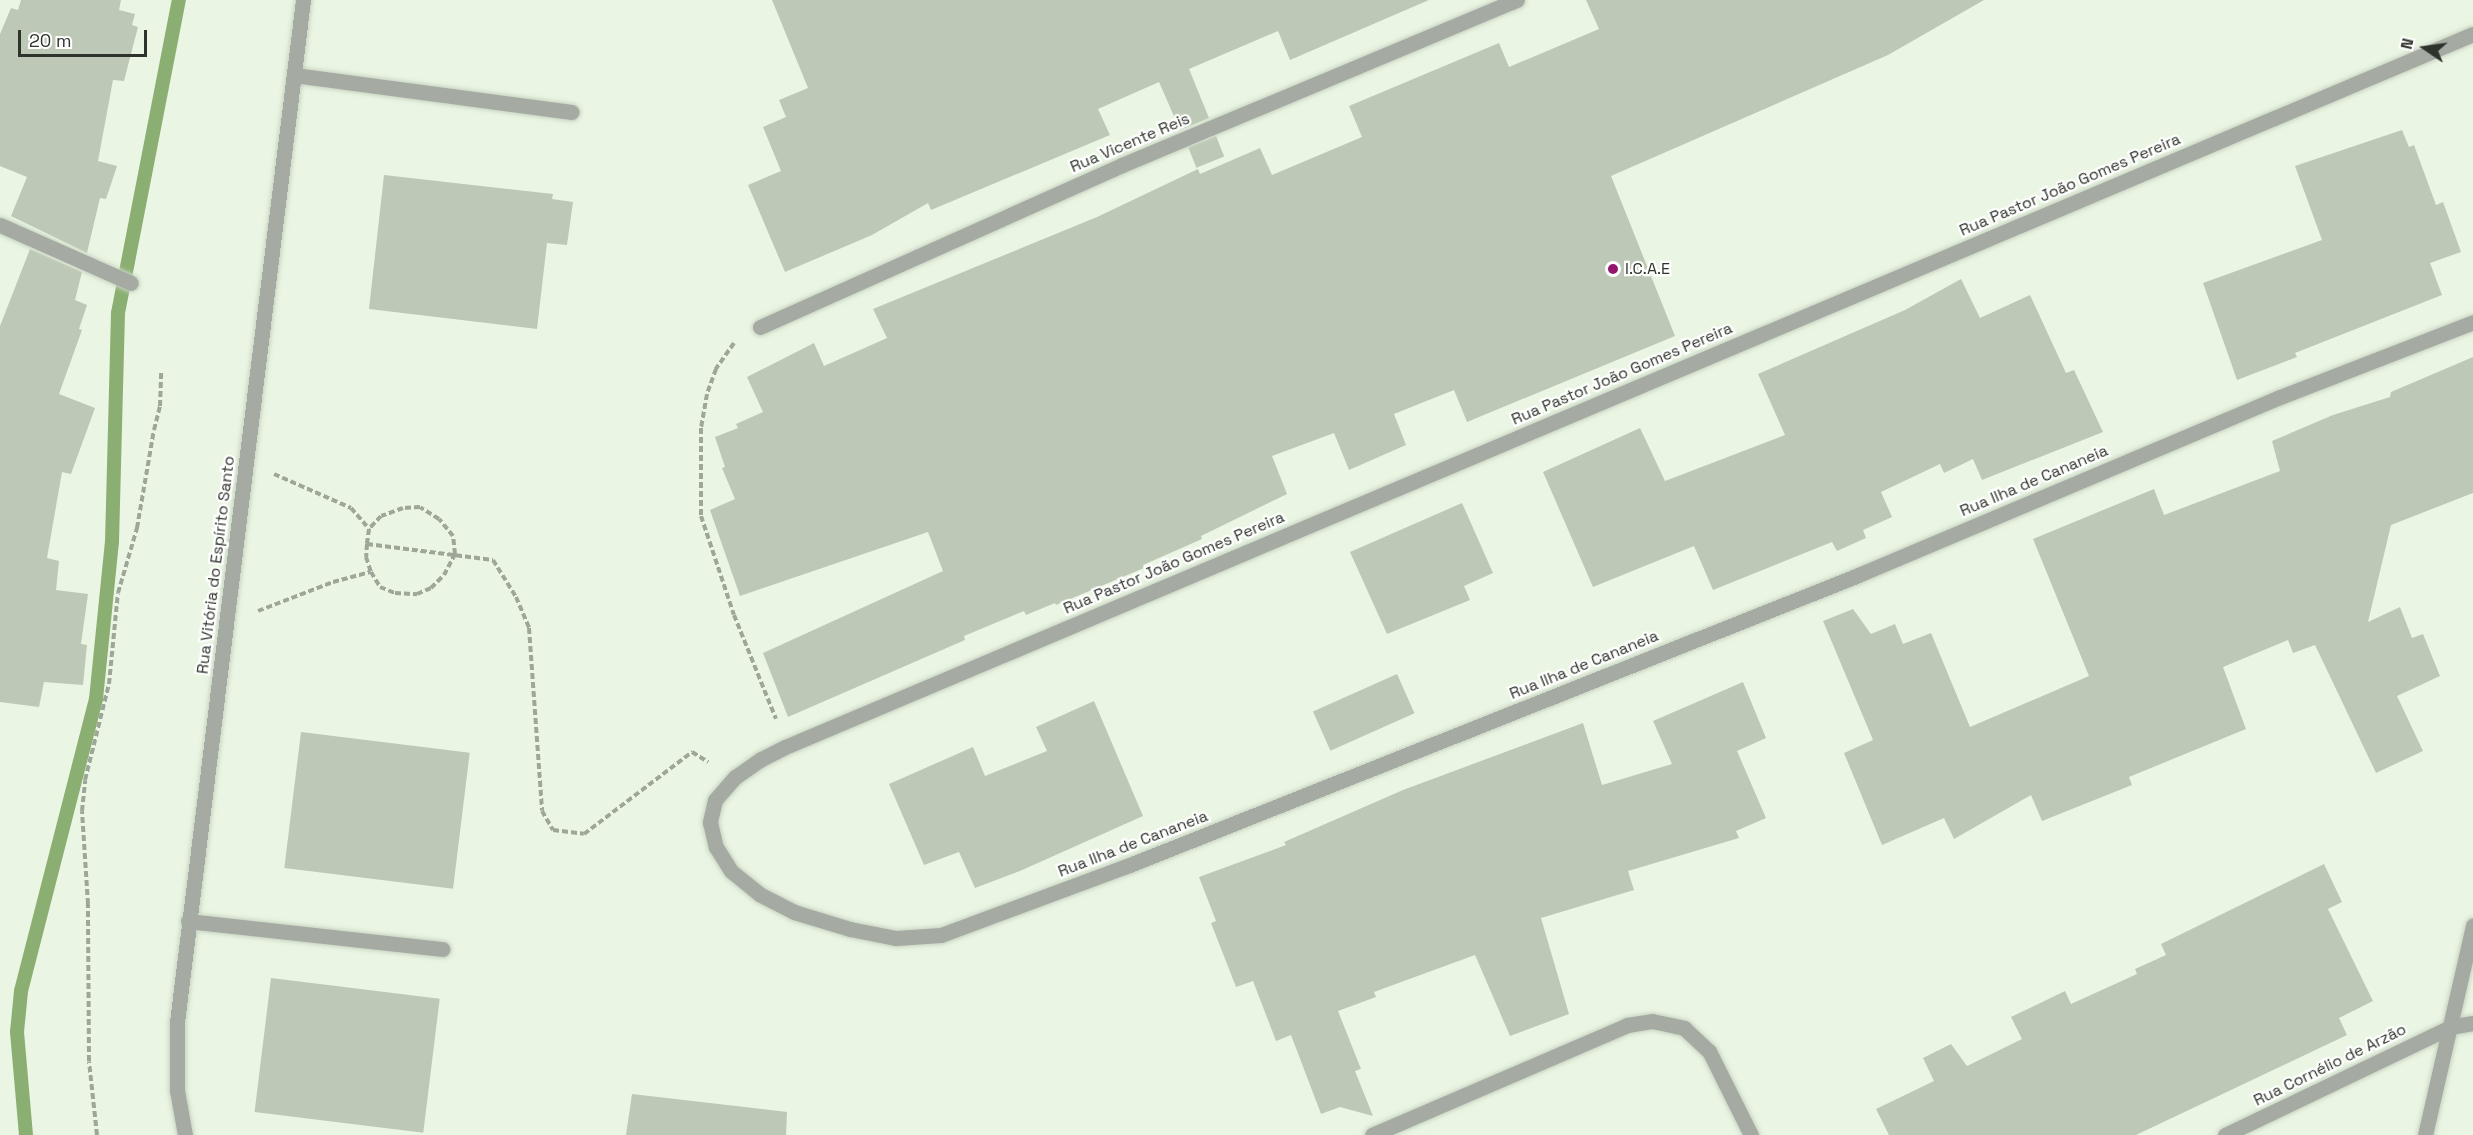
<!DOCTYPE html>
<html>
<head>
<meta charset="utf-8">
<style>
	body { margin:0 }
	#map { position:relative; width:2473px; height:1135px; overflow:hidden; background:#eaf6e3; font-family:"Space Grotesk",sans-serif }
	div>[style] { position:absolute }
	.stream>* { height:14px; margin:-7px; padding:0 7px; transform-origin:7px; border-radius:7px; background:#8baf72 }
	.building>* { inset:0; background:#bdc9b6; transform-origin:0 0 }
	.path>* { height:4px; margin-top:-2px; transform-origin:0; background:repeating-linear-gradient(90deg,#9da698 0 6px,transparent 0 9px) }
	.roads { filter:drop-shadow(0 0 2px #c8d3c2) drop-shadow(0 0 2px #c8d3c2) }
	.service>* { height:15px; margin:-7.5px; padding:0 7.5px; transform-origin:7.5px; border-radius:7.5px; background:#a5aaa2 }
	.minor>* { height:15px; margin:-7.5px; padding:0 7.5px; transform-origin:7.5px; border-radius:7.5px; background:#a5aaa2 }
	.tertiary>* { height:15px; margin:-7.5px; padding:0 7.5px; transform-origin:7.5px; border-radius:7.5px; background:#a5aaa2 }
	.dots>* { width:16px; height:16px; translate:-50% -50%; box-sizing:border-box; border:3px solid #fff; border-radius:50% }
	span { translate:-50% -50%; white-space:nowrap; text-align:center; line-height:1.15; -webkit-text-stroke:4.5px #fff; paint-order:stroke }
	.street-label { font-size:16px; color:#2e332b }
	.poi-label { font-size:16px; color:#2e332b }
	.left { translate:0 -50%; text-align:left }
	.north { position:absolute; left:2395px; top:18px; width:60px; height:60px; -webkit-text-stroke:4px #fff; paint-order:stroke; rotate:283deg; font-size:16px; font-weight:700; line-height:24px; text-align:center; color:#2e332b }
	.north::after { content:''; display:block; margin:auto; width:21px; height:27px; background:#2e332b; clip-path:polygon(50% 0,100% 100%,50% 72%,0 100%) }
	.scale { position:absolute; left:18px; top:30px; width:129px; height:27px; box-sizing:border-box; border:3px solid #2e332b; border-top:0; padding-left:8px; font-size:18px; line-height:21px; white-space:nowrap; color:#2e332b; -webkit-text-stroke:4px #fff; paint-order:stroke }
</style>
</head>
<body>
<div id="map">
	<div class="stream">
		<i style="left:26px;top:1135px;width:103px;rotate:-95deg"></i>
		<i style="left:17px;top:1032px;width:41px;rotate:-84.4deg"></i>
		<i style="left:21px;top:991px;width:301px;rotate:-75.6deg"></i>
		<i style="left:96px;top:699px;width:158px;rotate:-84.2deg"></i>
		<i style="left:112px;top:542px;width:229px;rotate:-88.5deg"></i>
		<i style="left:118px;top:313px;width:319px;rotate:-79deg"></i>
	</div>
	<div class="building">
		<i style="clip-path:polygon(21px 0,121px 0,119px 10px,135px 14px,132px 25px,138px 27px,124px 81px,113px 80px,98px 161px,117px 166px,106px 199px,100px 198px,87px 253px,11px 216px,27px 177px,0 166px,0 34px,11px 8px,18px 10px)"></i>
		<i style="clip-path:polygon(772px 0,1429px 0,1290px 60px,1278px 31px,1189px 69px,1209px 118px,1180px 130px,1159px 82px,1098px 109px,1110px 135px,931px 210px,928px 203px,872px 235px,785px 272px,748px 185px,781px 171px,763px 127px,786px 117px,779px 100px,808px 88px)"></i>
		<i style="clip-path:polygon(1586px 0,1984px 0,1888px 55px,1611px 176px,1675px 336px,1467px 422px,1454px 390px,1394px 414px,1406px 445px,1349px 470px,1334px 433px,1272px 456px,1287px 494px,1201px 536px,1202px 539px,1143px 565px,1144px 568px,1056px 605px,1055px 603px,1026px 615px,1024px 611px,964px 636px,965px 640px,788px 717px,763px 653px,943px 571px,928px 532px,740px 596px,710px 510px,735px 499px,722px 468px,725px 467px,715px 437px,738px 428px,736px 424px,763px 412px,747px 377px,814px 343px,824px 366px,887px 338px,873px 309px,1097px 217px,1198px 169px,1200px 174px,1260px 148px,1272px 175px,1362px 137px,1349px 106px,1499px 43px,1509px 67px,1599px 29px)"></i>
		<i style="clip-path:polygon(2402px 130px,2409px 147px,2414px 145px,2436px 205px,2443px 202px,2461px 252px,2430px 263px,2442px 295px,2295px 353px,2297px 357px,2237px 380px,2203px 283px,2322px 240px,2295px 166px)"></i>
		<i style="left:1216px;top:136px;width:22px;height:30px;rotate:68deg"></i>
		<i style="clip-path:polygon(384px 175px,553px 194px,552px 199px,573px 202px,567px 245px,547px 243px,537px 329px,369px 309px)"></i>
		<i style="clip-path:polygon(30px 249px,82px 272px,75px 300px,87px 305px,79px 329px,82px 330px,59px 394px,95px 408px,71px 474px,62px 472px,47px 558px,59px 561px,56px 590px,88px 594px,81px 644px,87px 645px,83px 685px,44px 682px,39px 707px,0 702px,0 326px)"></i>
		<i style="clip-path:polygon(1961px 279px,1980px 318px,2030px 295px,2066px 373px,2074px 370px,2103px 432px,1982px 480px,1973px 459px,1944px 473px,1940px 464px,1881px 492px,1892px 517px,1863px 530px,1866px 538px,1837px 551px,1832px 542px,1713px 590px,1694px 546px,1593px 587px,1543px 472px,1640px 428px,1665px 481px,1785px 435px,1758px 374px,1905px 310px)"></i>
		<i style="clip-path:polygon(2473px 357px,2473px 493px,2391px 525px,2368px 622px,2400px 607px,2412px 638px,2423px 634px,2440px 676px,2397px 696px,2423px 751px,2376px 773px,2315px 645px,2293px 653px,2288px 640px,2223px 667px,2246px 729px,2129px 777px,2132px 785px,2042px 821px,2031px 795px,1954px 839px,1944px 818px,1882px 845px,1844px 753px,1873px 740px,1823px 621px,1853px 609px,1871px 634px,1895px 624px,1903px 644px,1931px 633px,1970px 727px,2089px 676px,2033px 539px,2154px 489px,2164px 515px,2280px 471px,2272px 441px,2333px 415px,2390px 397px,2391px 392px)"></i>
		<i style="clip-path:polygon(1462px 503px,1493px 573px,1464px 586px,1470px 600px,1387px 634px,1350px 552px)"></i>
		<i style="left:1397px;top:674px;width:43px;height:92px;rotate:66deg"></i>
		<i style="clip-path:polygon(1743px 682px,1766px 738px,1737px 751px,1766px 818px,1736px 831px,1739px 838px,1628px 871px,1634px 890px,1541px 918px,1569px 1014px,1510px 1036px,1475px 955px,1374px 992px,1376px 997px,1338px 1011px,1361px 1069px,1355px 1071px,1373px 1116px,1340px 1107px,1321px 1114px,1291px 1035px,1276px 1041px,1253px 981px,1236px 987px,1211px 923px,1216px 921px,1199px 877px,1286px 845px,1284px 842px,1403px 790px,1583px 723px,1602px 785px,1672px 764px,1653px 721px)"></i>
		<i style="clip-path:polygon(1094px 701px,1143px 816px,1020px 871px,975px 888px,959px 852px,924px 865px,889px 784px,973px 747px,985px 776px,1047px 751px,1036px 727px)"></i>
		<i style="left:301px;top:732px;width:170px;height:137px;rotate:7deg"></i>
		<i style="clip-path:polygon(2324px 864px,2342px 902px,2328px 909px,2373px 1001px,2339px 1018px,2347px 1035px,2136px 1135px,1889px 1135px,1876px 1109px,1934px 1081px,1923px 1058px,1951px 1044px,1967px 1066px,2022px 1039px,2011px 1017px,2065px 991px,2071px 1004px,2137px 974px,2135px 969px,2166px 955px,2161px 944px)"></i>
		<i style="left:271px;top:978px;width:170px;height:135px;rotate:7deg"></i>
		<i style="clip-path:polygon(632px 1094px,787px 1112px,786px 1135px,626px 1135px)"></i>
	</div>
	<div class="path">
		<i style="left:734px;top:343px;width:32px;rotate:125deg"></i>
		<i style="left:716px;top:369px;width:27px;rotate:110deg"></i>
		<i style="left:707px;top:394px;width:35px;rotate:100deg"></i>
		<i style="left:701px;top:428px;width:88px;rotate:90deg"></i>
		<i style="left:701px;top:516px;width:104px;rotate:71.6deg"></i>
		<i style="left:734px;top:615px;width:112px;rotate:68deg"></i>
		<i style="left:274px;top:474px;width:84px;rotate:23.8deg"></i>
		<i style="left:351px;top:508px;width:28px;rotate:49deg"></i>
		<i style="left:369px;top:529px;width:15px;rotate:98deg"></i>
		<i style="left:367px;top:544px;width:127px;rotate:7.2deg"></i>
		<i style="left:493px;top:560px;width:44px;rotate:58.1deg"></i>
		<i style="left:516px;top:597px;width:34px;rotate:67deg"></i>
		<i style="left:529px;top:628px;width:183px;rotate:85.9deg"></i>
		<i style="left:542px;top:811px;width:22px;rotate:60deg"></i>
		<i style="left:553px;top:830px;width:31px;rotate:7deg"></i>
		<i style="left:584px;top:834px;width:136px;rotate:-37.2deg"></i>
		<i style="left:692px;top:752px;width:19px;rotate:32deg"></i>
		<i style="left:367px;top:544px;width:13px;rotate:94deg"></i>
		<i style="left:366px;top:557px;width:16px;rotate:72deg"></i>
		<i style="left:371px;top:572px;width:17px;rotate:59deg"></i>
		<i style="left:380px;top:587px;width:16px;rotate:22deg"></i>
		<i style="left:395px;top:593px;width:22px;rotate:3deg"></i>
		<i style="left:417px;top:594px;width:15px;rotate:-23deg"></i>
		<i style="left:431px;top:588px;width:18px;rotate:-45deg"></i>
		<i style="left:444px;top:575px;width:24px;rotate:-62deg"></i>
		<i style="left:455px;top:554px;width:18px;rotate:-96deg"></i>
		<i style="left:453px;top:536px;width:22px;rotate:-129deg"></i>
		<i style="left:439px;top:519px;width:22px;rotate:-148deg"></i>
		<i style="left:420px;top:507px;width:17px;rotate:177deg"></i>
		<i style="left:403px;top:508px;width:23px;rotate:160deg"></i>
		<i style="left:381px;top:516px;width:18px;rotate:133deg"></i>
		<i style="left:258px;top:611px;width:80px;rotate:-21.1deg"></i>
		<i style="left:333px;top:582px;width:39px;rotate:-15deg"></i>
		<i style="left:97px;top:1135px;width:74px;rotate:-96.2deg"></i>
		<i style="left:89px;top:1061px;width:157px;rotate:-90.4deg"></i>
		<i style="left:88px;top:904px;width:93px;rotate:-93.7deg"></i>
		<i style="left:82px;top:811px;width:31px;rotate:-84deg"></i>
		<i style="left:85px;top:780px;width:99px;rotate:-76deg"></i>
		<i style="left:109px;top:684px;width:91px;rotate:-84.4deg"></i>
		<i style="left:118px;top:593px;width:68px;rotate:-73.7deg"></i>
		<i style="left:137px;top:528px;width:99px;rotate:-80.2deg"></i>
		<i style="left:154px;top:430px;width:25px;rotate:-76deg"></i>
		<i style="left:160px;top:406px;width:34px;rotate:-88deg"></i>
	</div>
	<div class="roads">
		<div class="service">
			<i style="left:2450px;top:1027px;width:23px;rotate:-10deg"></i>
		</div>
		<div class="minor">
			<i style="left:2473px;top:34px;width:1832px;rotate:157.1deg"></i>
			<i style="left:785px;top:747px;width:27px;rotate:153deg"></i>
			<i style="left:761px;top:759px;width:32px;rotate:145deg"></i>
			<i style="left:735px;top:777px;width:30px;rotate:131deg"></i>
			<i style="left:715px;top:800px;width:23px;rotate:103deg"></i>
			<i style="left:710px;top:822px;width:26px;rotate:77deg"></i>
			<i style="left:716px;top:847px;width:28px;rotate:58deg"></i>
			<i style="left:731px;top:871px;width:36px;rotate:39deg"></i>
			<i style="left:759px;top:894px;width:39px;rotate:27deg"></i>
			<i style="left:794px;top:912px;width:59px;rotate:16.9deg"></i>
			<i style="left:850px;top:929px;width:47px;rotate:11.1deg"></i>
			<i style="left:896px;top:938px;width:45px;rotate:-3.8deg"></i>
			<i style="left:941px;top:935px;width:198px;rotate:-20.4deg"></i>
			<i style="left:1127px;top:866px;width:785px;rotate:-21.69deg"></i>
			<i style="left:1856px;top:576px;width:460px;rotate:-22.9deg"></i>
			<i style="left:2280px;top:397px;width:207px;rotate:-21.2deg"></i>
			<i style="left:294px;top:75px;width:280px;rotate:7.6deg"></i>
			<i style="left:0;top:225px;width:143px;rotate:23.9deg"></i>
			<i style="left:760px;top:327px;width:397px;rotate:-24.1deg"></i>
			<i style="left:1122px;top:165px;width:428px;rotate:-22.7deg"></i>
			<i style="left:188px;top:921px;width:256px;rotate:6.3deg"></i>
			<i style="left:185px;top:1135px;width:46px;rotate:-100.1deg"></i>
			<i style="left:177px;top:1090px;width:68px;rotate:-90deg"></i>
			<i style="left:177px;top:1022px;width:1030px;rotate:-82.97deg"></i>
			<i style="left:1372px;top:1135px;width:278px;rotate:-23.3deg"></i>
			<i style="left:1627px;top:1025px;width:25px;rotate:-9deg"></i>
			<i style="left:1652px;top:1021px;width:33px;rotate:12deg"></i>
			<i style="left:1684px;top:1028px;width:34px;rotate:43deg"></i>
			<i style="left:1709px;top:1051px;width:94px;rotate:63.4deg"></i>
			<i style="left:2225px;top:1135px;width:250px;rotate:-25.6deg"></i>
		</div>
		<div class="tertiary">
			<i style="left:2425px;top:1135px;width:215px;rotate:-77.1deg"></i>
		</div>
	</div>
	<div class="dots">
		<i style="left:1613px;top:269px;background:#94156f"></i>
	</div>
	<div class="street-label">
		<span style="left:1130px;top:143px;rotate:-23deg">Rua Vicente Reis</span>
		<span style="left:2070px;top:185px;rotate:-23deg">Rua Pastor João Gomes Pereira</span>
		<span style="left:1622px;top:374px;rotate:-23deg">Rua Pastor João Gomes Pereira</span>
		<span style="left:2034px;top:481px;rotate:-23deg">Rua Ilha de Cananeia</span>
		<span style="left:1174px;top:563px;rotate:-23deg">Rua Pastor João Gomes Pereira</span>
		<span style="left:216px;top:565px;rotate:-83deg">Rua Vitória do Espírito Santo</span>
		<span style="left:1584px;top:665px;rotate:-22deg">Rua Ilha de Cananeia</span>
		<span style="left:1133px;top:844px;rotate:-21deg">Rua Ilha de Cananeia</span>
		<span style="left:2330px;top:1065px;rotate:-26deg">Rua Cornélio de Arzão</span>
	</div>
	<div class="poi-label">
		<span class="left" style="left:1625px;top:269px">I.C.A.E</span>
	</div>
	<div class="north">N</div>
	<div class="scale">20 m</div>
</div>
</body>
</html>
